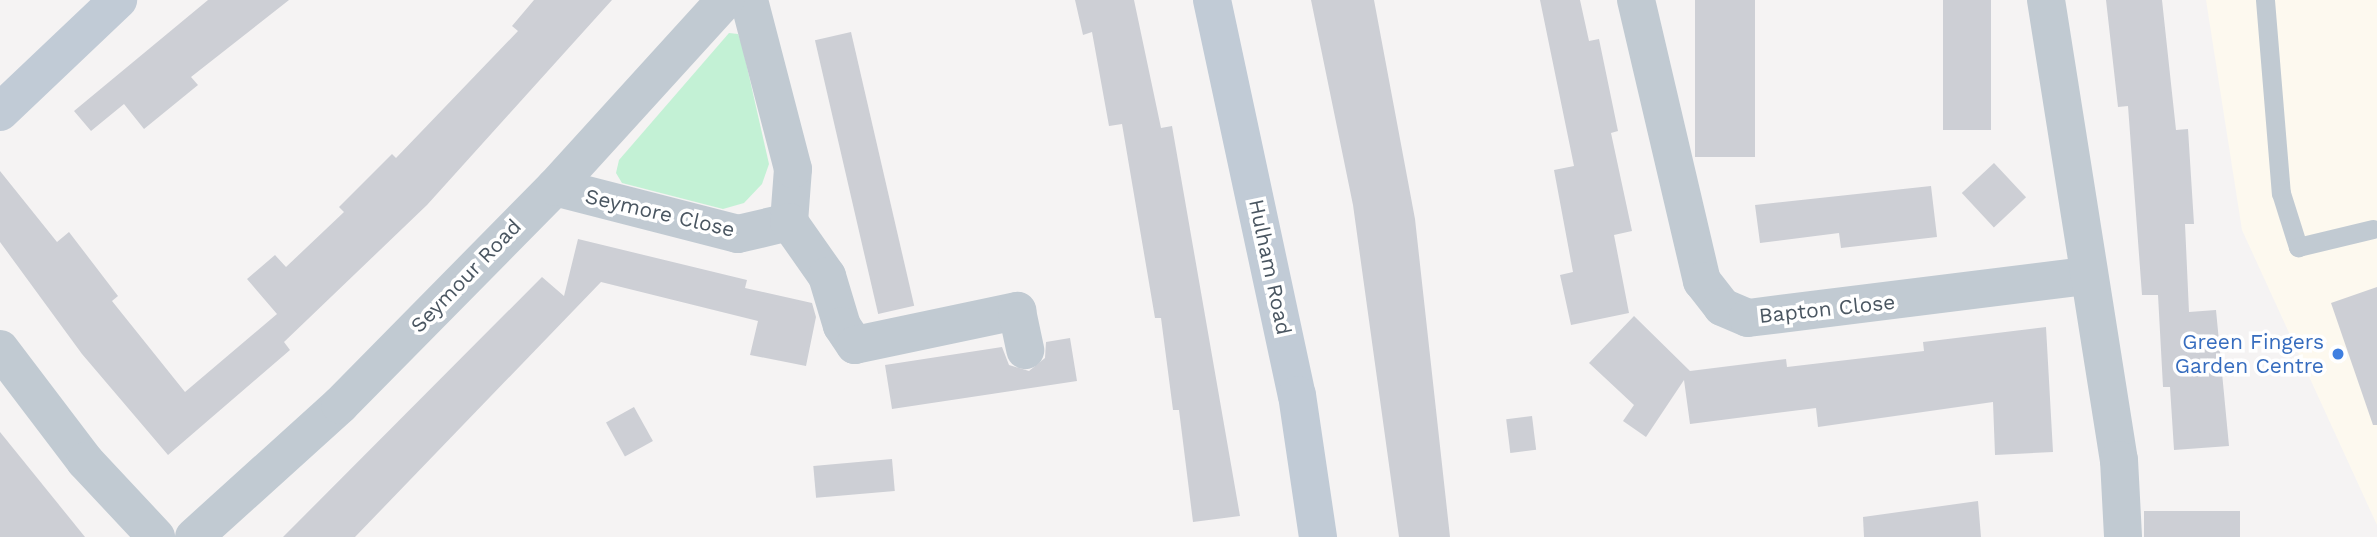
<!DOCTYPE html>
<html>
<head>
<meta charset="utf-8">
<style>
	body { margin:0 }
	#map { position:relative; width:2377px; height:537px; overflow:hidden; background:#f5f3f3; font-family:"Work Sans",sans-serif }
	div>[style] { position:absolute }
	.commercial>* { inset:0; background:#fdf9ef }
	.green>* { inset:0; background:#c3f1d5 }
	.building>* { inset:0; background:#cdcfd5; transform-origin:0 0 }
	.lane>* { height:19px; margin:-9.5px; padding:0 9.5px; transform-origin:9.5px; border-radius:9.5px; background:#c1cad2 }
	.street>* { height:38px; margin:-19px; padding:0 19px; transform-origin:19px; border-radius:19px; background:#c1cad2 }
	.secondary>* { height:38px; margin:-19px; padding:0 19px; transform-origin:19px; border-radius:19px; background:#c1cbd6 }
	.dots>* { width:19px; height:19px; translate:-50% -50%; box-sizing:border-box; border:4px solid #fff; border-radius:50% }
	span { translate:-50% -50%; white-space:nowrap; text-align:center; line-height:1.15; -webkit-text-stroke:7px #fff; paint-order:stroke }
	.street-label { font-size:21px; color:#4a5661 }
	.shop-label { font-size:21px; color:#366cbe }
	.right { translate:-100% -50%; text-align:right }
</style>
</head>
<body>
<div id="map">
	<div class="commercial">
		<i style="clip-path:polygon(2206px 0,2377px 0,2377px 525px,2242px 230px)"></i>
	</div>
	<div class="green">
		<i style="clip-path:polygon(729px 33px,738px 34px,742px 45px,769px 164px,762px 184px,744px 203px,723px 209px,622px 183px,616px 173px,619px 160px)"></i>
	</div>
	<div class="building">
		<i style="clip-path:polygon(208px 0,289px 0,191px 77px,198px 85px,144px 129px,124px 104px,91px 131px,74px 111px)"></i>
		<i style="clip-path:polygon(534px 0,612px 0,427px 205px,284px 342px,290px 350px,168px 455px,82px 354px,0 242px,0 171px,57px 242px,69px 232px,118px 296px,112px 301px,185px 392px,277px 314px,247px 279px,275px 255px,286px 267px,344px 212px,339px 207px,392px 154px,396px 158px,518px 31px,512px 26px)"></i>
		<i style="clip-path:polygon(1075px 0,1134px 0,1161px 128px,1172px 126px,1240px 516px,1193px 522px,1179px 410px,1173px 410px,1161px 318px,1155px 318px,1122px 124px,1109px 126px,1092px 32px,1083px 35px)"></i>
		<i style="clip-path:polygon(1311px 0,1374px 0,1415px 219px,1450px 537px,1399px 537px,1353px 205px)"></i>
		<i style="clip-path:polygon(1540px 0,1580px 0,1589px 41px,1599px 39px,1618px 131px,1611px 133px,1632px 231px,1614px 235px,1629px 313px,1571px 325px,1560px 275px,1573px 272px,1554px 170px,1574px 166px)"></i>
		<i style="left:1695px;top:0;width:60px;height:157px"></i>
		<i style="left:1943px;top:0;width:48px;height:130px"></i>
		<i style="clip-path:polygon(2106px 0,2162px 0,2176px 130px,2188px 129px,2194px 224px,2185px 224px,2189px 312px,2216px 310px,2229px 446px,2174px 450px,2170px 387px,2163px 387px,2158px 295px,2142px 295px,2128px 106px,2118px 107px)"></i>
		<i style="left:851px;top:32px;width:281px;height:37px;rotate:77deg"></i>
		<i style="left:1994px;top:163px;width:47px;height:44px;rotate:47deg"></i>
		<i style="clip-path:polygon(1931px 186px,1937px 237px,1841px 248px,1839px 233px,1760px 243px,1755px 205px)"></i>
		<i style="clip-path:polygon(578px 239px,747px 280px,745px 288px,812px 303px,816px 317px,806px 366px,750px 355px,758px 321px,601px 282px,355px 537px,283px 537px,542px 277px,564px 296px)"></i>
		<i style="clip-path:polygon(2377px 287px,2377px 425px,2373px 425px,2331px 303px)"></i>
		<i style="clip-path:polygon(1634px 316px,1690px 371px,1786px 359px,1787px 367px,1924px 351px,1923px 342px,2046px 327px,2053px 452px,1995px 455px,1993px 402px,1818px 427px,1816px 408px,1690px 424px,1684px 380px,1646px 437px,1623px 421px,1634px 405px,1589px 363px)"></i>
		<i style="clip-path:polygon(1070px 338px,1077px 381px,892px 409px,885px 365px,1002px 347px,1009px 365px,1029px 371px,1045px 358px,1046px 342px)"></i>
		<i style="left:634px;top:407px;width:39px;height:32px;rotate:61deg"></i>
		<i style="left:1532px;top:416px;width:34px;height:26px;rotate:83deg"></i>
		<i style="clip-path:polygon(0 432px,85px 537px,0 537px)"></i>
		<i style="left:892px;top:459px;width:32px;height:79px;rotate:85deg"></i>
		<i style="clip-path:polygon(1978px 501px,1981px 537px,1864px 537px,1863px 517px)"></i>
		<i style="left:2240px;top:511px;width:26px;height:96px;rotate:90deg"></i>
	</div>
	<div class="lane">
		<i style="left:2265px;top:0;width:194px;rotate:85.3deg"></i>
		<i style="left:2281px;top:193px;width:57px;rotate:72.5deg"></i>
		<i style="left:2298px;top:247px;width:77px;rotate:-13.5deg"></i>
	</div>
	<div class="street">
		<i style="left:1636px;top:0;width:289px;rotate:76.8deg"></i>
		<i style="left:1702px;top:281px;width:33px;rotate:52deg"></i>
		<i style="left:1722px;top:307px;width:28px;rotate:23deg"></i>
		<i style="left:1748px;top:318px;width:341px;rotate:-7.1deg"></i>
		<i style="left:2046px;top:0;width:466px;rotate:81deg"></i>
		<i style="left:2119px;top:460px;width:77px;rotate:87deg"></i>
		<i style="left:555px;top:187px;width:189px;rotate:14.4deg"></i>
		<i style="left:738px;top:234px;width:52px;rotate:-13.2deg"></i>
		<i style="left:789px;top:222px;width:53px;rotate:-85.7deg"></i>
		<i style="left:793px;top:169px;width:175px;rotate:-104.6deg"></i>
		<i style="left:789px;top:222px;width:66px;rotate:54.9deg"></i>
		<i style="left:827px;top:276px;width:52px;rotate:73.3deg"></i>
		<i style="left:842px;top:326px;width:23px;rotate:56deg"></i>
		<i style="left:855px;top:345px;width:166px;rotate:-11.9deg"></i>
		<i style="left:1017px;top:311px;width:40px;rotate:78deg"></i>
		<i style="left:0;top:349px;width:141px;rotate:52.8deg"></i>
		<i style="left:85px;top:461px;width:104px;rotate:46.9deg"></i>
		<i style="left:194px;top:537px;width:197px;rotate:-42.1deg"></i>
		<i style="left:340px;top:405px;width:306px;rotate:-45.4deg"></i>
		<i style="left:555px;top:187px;width:253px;rotate:-47.7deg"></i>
	</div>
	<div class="secondary">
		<i style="left:1212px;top:0;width:404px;rotate:77.9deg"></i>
		<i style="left:1297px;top:395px;width:144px;rotate:81.6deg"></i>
		<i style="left:0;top:112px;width:163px;rotate:-43.5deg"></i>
	</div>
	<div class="dots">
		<i style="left:2338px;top:354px;background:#3f7fe0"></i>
	</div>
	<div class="street-label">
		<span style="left:660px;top:213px;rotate:13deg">Seymore Close</span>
		<span style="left:1270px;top:267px;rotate:78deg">Hulham Road</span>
		<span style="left:466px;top:276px;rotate:-46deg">Seymour Road</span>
		<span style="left:1827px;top:309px;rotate:-6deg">Bapton Close</span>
	</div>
	<div class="shop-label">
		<span class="right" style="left:2324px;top:354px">Green Fingers<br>Garden Centre</span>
	</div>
</div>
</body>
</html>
